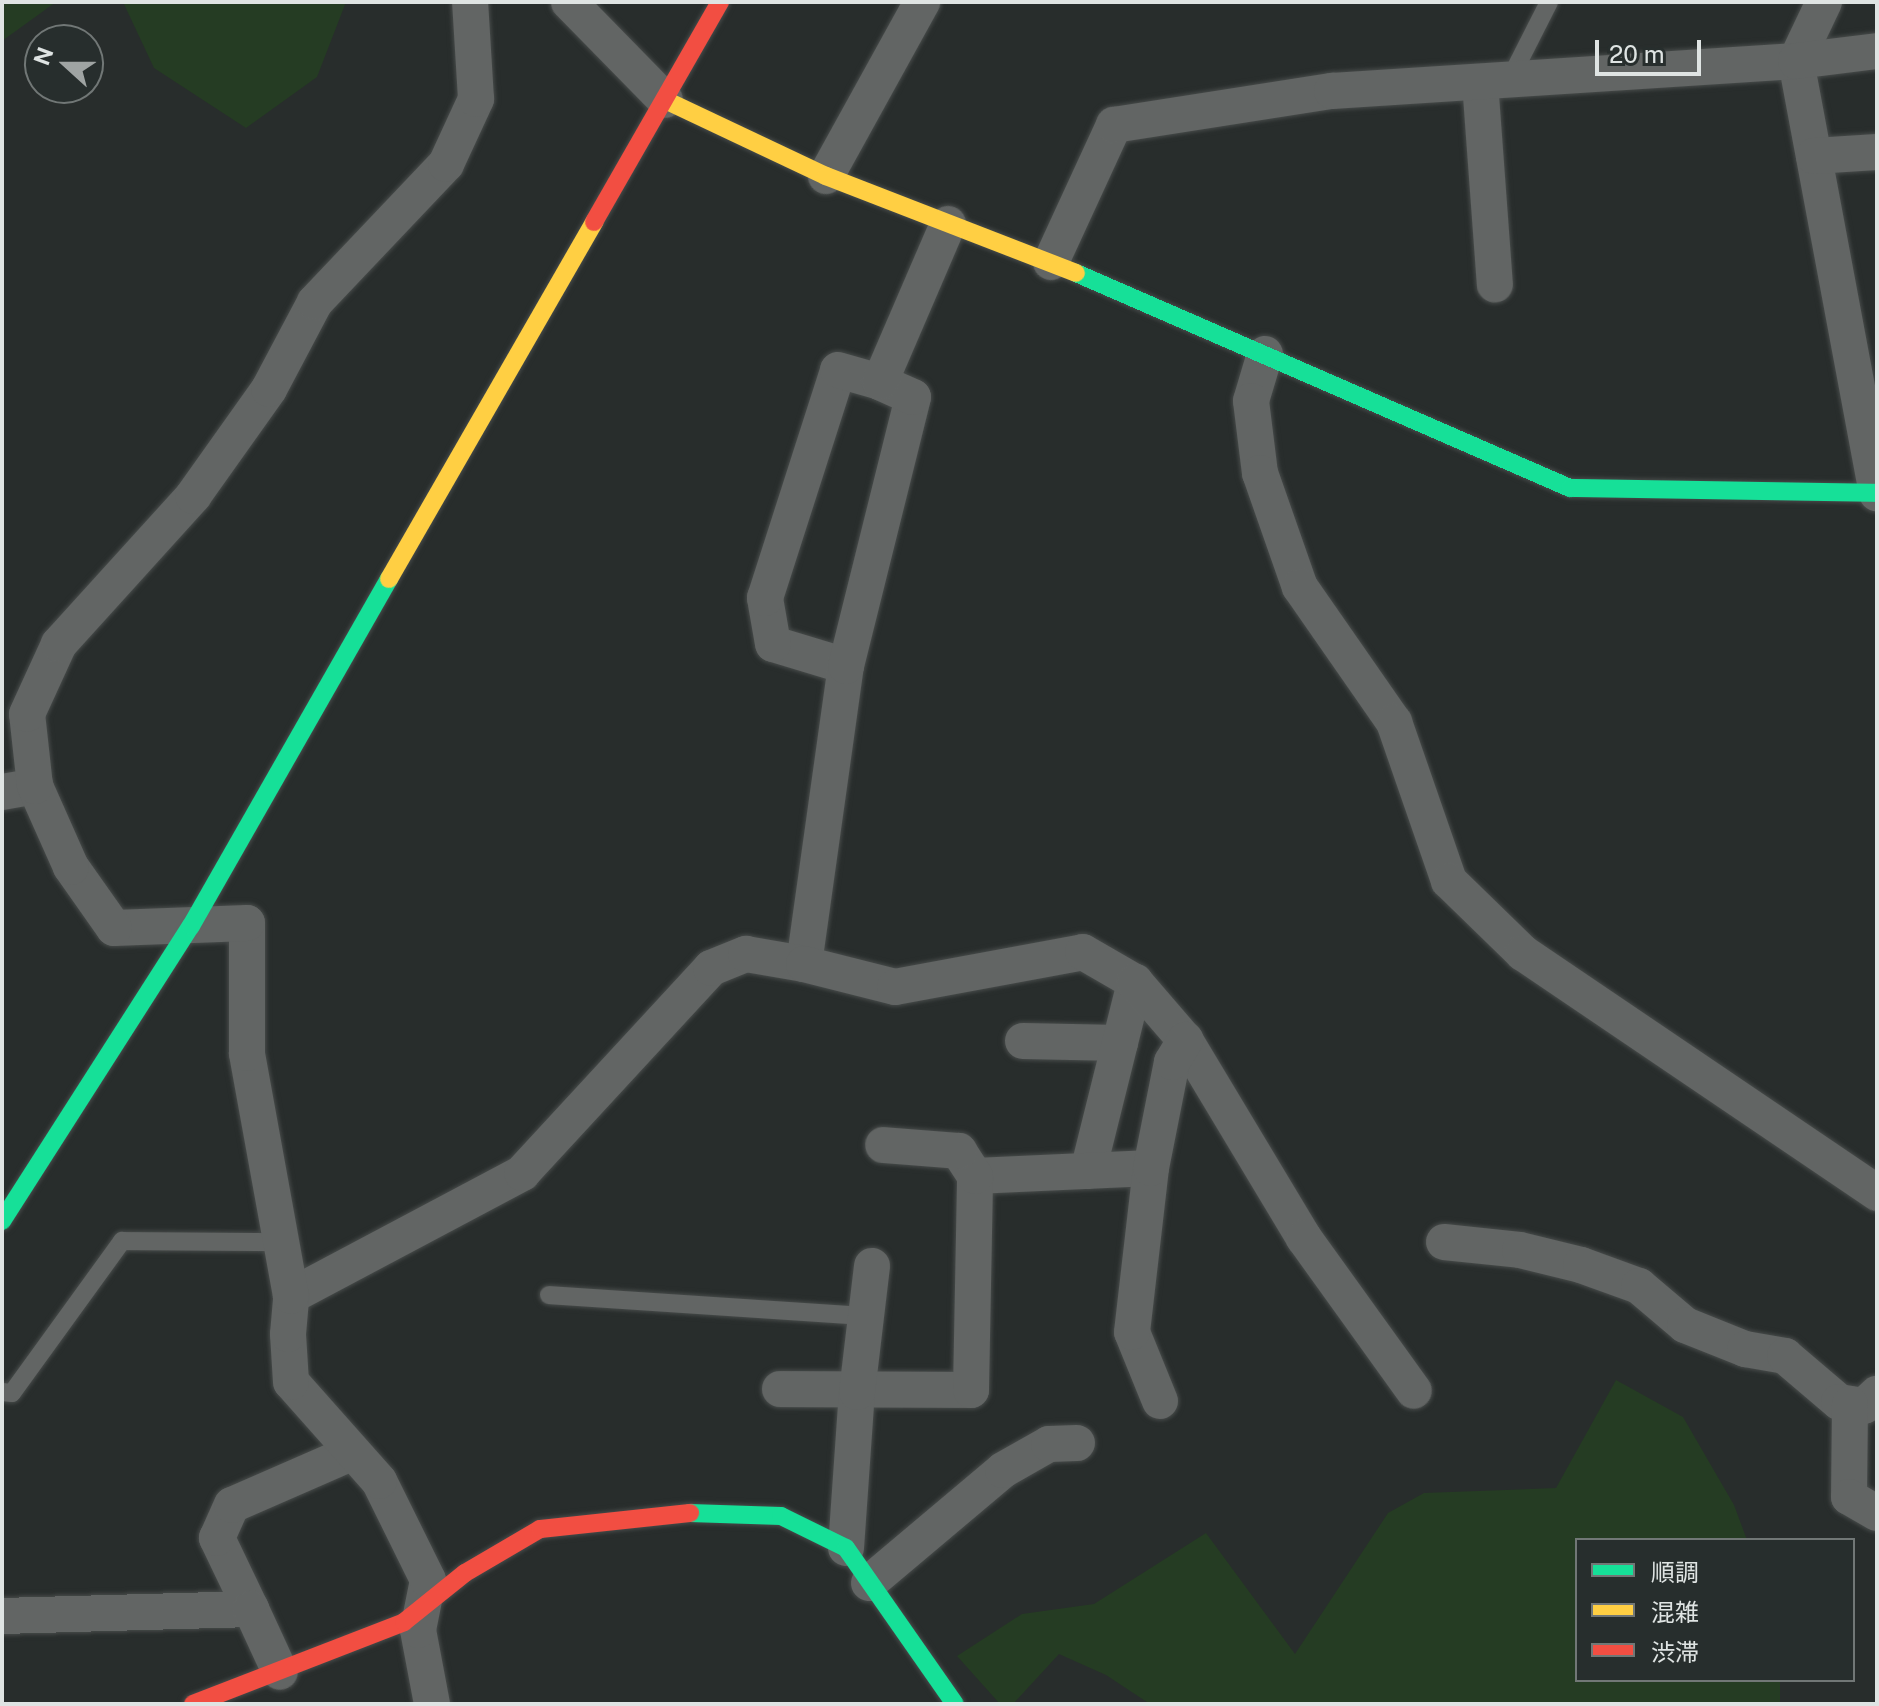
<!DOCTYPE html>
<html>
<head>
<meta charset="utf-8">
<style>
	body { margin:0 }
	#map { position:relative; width:1879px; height:1706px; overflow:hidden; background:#282d2c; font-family:"Public Sans","Noto Sans JP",sans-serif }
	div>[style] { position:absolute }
	.green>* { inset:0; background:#253c23 }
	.roads { filter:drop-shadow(0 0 2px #474b4a) drop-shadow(0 0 2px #474b4a) }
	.lane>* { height:18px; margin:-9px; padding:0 9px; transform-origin:9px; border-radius:9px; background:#626564 }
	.street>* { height:36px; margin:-18px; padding:0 18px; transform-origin:18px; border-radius:18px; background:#626564 }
	.fast>* { height:18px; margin:-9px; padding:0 9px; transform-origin:9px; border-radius:9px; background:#16e098 }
	.slow>* { height:18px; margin:-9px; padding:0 9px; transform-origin:9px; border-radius:9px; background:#ffcf43 }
	.jam>* { height:18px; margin:-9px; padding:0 9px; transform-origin:9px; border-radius:9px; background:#f24e42 }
	span { translate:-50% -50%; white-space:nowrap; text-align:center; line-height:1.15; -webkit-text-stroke:8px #272e2d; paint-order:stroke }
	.frame { position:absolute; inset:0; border:4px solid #dfe4e3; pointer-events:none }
	.legend { position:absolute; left:1575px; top:1538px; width:280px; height:144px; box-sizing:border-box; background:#272e2d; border:2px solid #717776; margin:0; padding:10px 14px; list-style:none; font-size:24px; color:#dfe4e3 }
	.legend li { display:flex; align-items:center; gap:16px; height:40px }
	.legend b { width:40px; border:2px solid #717776 }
	.north { position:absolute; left:24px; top:24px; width:80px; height:80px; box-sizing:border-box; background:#272e2d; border:2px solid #717776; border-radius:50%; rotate:291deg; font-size:22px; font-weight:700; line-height:32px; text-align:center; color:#dfe4e3 }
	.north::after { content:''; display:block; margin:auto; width:28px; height:36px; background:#9fa4a3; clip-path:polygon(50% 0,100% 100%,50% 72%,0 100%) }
	.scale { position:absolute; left:1595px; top:40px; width:106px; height:36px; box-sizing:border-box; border:4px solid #dfe4e3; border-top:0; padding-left:10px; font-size:24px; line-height:28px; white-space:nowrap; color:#dfe4e3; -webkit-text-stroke:6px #272e2d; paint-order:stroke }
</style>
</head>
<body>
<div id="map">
	<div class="green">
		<i style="clip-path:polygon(2px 2px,56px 2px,2px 41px)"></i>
		<i style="clip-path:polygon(123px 2px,346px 2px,317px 77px,246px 128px,154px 68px)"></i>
		<i style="clip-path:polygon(1616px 1380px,1683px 1417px,1734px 1505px,1747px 1540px,1577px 1540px,1577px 1680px,1780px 1680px,1780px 1704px,1150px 1704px,1106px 1675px,1059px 1654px,1013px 1704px,1000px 1704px,957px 1656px,1022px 1614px,1094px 1604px,1206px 1533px,1295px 1654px,1388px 1513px,1424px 1493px,1556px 1488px)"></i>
	</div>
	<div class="roads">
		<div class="lane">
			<i style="left:1510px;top:79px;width:86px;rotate:-63.1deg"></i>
			<i style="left:549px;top:1295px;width:318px;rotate:3.8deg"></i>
			<i style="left:2px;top:1392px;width:10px;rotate:6deg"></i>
			<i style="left:12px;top:1393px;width:188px;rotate:-54.1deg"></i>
			<i style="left:122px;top:1241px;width:159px;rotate:0.4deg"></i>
		</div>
		<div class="street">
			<i style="left:569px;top:2px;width:137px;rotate:45.6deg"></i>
			<i style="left:1824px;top:2px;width:65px;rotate:115.4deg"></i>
			<i style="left:1796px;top:61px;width:440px;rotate:79.4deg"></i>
			<i style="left:1480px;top:82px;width:203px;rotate:85.8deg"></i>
			<i style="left:1814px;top:156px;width:63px;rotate:-3.6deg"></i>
			<i style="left:826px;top:176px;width:199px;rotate:-61.1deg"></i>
			<i style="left:1051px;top:262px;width:151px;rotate:-65.3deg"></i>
			<i style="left:1114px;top:125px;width:221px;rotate:-8.9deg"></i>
			<i style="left:1332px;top:91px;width:465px;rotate:-3.7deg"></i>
			<i style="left:1796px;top:61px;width:82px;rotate:-7deg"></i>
			<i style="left:1265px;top:354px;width:49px;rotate:106.6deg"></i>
			<i style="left:1251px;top:401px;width:73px;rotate:82.9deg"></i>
			<i style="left:1260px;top:473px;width:121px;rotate:70.7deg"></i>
			<i style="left:1300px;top:587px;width:165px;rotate:55.2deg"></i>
			<i style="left:1394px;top:722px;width:168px;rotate:70.9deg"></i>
			<i style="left:1449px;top:881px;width:103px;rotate:44.2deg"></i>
			<i style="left:1523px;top:953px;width:428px;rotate:34.1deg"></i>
			<i style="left:846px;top:666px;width:76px;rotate:-163.2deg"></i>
			<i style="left:773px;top:644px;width:47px;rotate:-99.9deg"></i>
			<i style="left:765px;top:598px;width:239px;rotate:-72.2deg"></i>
			<i style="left:838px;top:370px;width:44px;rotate:15.9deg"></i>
			<i style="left:2px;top:792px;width:34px;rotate:-10deg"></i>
			<i style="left:804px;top:964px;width:301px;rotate:-82deg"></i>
			<i style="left:846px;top:666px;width:277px;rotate:-76deg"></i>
			<i style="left:913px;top:397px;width:36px;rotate:-156deg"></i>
			<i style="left:880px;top:382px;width:172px;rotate:-66.7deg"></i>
			<i style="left:1023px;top:1041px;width:97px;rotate:1.2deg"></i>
			<i style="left:1088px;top:1171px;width:195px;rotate:-76deg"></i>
			<i style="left:975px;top:1176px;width:176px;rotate:-2.6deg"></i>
			<i style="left:1444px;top:1242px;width:76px;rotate:6deg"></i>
			<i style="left:1520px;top:1250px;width:63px;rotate:13.8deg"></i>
			<i style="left:1581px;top:1265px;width:62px;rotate:19.9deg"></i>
			<i style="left:1639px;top:1286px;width:60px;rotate:40.3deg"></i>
			<i style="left:1685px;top:1325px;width:65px;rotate:21.8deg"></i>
			<i style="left:1745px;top:1349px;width:41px;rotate:9.9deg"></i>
			<i style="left:1785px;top:1356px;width:71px;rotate:40.4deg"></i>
			<i style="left:1839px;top:1402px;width:25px;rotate:9deg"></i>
			<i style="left:1864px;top:1406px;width:18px;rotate:-43deg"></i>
			<i style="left:291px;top:1296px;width:262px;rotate:-28deg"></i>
			<i style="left:522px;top:1173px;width:279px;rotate:-47.3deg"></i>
			<i style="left:711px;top:968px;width:38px;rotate:-22deg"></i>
			<i style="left:746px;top:954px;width:59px;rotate:9.8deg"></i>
			<i style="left:804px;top:964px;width:94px;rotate:14.2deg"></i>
			<i style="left:895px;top:987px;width:191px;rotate:-10.5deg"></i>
			<i style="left:1083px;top:952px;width:60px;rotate:30deg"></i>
			<i style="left:1135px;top:982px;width:77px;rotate:49.2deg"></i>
			<i style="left:1185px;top:1040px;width:231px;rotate:59deg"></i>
			<i style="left:1304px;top:1238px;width:188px;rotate:54.3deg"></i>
			<i style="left:780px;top:1389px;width:191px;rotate:0.3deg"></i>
			<i style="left:971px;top:1390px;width:214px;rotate:-88.9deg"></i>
			<i style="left:975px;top:1176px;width:30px;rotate:-123deg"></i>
			<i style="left:959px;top:1151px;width:76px;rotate:-175.5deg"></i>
			<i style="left:1160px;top:1401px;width:74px;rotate:-112.1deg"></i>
			<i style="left:1132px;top:1332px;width:165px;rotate:-83.4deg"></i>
			<i style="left:1151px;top:1168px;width:108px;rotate:-78.8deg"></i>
			<i style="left:1172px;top:1062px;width:26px;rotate:-59deg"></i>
			<i style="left:1850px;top:1404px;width:93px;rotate:90.6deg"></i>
			<i style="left:1849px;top:1497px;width:32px;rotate:30deg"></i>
			<i style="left:846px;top:1548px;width:156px;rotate:-86deg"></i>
			<i style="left:857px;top:1392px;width:127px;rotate:-83.2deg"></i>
			<i style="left:869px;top:1583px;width:175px;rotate:-40.1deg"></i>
			<i style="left:1003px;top:1470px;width:53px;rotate:-29.5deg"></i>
			<i style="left:1049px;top:1444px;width:28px;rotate:-2deg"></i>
			<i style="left:251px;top:1609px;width:79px;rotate:-115.6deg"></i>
			<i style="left:217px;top:1538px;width:36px;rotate:-66deg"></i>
			<i style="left:232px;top:1505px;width:130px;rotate:-23.6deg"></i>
			<i style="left:2px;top:1616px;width:249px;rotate:-1.6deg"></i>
			<i style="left:251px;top:1609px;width:69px;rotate:65.3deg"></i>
			<i style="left:432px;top:1704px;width:75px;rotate:-100.7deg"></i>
			<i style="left:418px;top:1630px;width:51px;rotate:-78.7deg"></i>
			<i style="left:428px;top:1580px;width:110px;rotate:-116.3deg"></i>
			<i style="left:379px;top:1481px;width:132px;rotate:-131.6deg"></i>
			<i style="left:291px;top:1382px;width:48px;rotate:-93.6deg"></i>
			<i style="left:288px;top:1334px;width:38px;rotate:-85deg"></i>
			<i style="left:291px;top:1296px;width:247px;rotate:-100.3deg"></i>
			<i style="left:247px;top:1053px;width:130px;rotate:-90deg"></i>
			<i style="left:247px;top:923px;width:133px;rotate:177.8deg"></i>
			<i style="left:114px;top:928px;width:75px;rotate:-125.2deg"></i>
			<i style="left:71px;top:867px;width:89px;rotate:-114deg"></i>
			<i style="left:35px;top:786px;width:72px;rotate:-96.3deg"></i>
			<i style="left:27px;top:714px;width:77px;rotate:-65.4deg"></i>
			<i style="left:59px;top:644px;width:200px;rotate:-47.8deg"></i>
			<i style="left:193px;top:496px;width:131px;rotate:-54.6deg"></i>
			<i style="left:269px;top:389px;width:98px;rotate:-62.1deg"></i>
			<i style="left:315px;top:302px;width:190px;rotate:-46.5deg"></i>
			<i style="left:446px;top:164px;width:72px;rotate:-65.2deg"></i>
			<i style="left:476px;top:99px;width:97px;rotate:-93.5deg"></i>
		</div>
		<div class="fast">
			<i style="left:1076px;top:273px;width:539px;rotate:23.52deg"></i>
			<i style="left:1570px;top:488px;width:307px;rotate:0.9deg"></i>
			<i style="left:2px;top:1221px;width:350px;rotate:-57.4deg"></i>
			<i style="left:191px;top:926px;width:400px;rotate:-60.3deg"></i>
			<i style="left:690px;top:1513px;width:91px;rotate:1.9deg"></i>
			<i style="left:781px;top:1516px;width:72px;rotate:26.2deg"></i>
			<i style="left:846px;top:1548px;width:190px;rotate:55.1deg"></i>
		</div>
		<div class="slow">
			<i style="left:665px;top:100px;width:178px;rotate:25.3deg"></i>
			<i style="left:826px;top:176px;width:268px;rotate:21.2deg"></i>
			<i style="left:389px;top:579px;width:412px;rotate:-60.1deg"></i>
		</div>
		<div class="jam">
			<i style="left:594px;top:222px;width:254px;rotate:-60.2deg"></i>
			<i style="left:193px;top:1704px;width:226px;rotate:-21.2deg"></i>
			<i style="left:404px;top:1622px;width:78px;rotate:-38.8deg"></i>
			<i style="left:465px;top:1573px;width:87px;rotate:-30.4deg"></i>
			<i style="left:540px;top:1529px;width:151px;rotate:-6.1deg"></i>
		</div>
	</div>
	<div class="frame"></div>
	<ul class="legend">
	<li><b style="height:10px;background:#16e098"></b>順調</li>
	<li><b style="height:10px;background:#ffcf43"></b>混雑</li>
	<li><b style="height:10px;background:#f24e42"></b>渋滞</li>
	</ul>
	<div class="north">N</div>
	<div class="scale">20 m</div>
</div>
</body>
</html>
